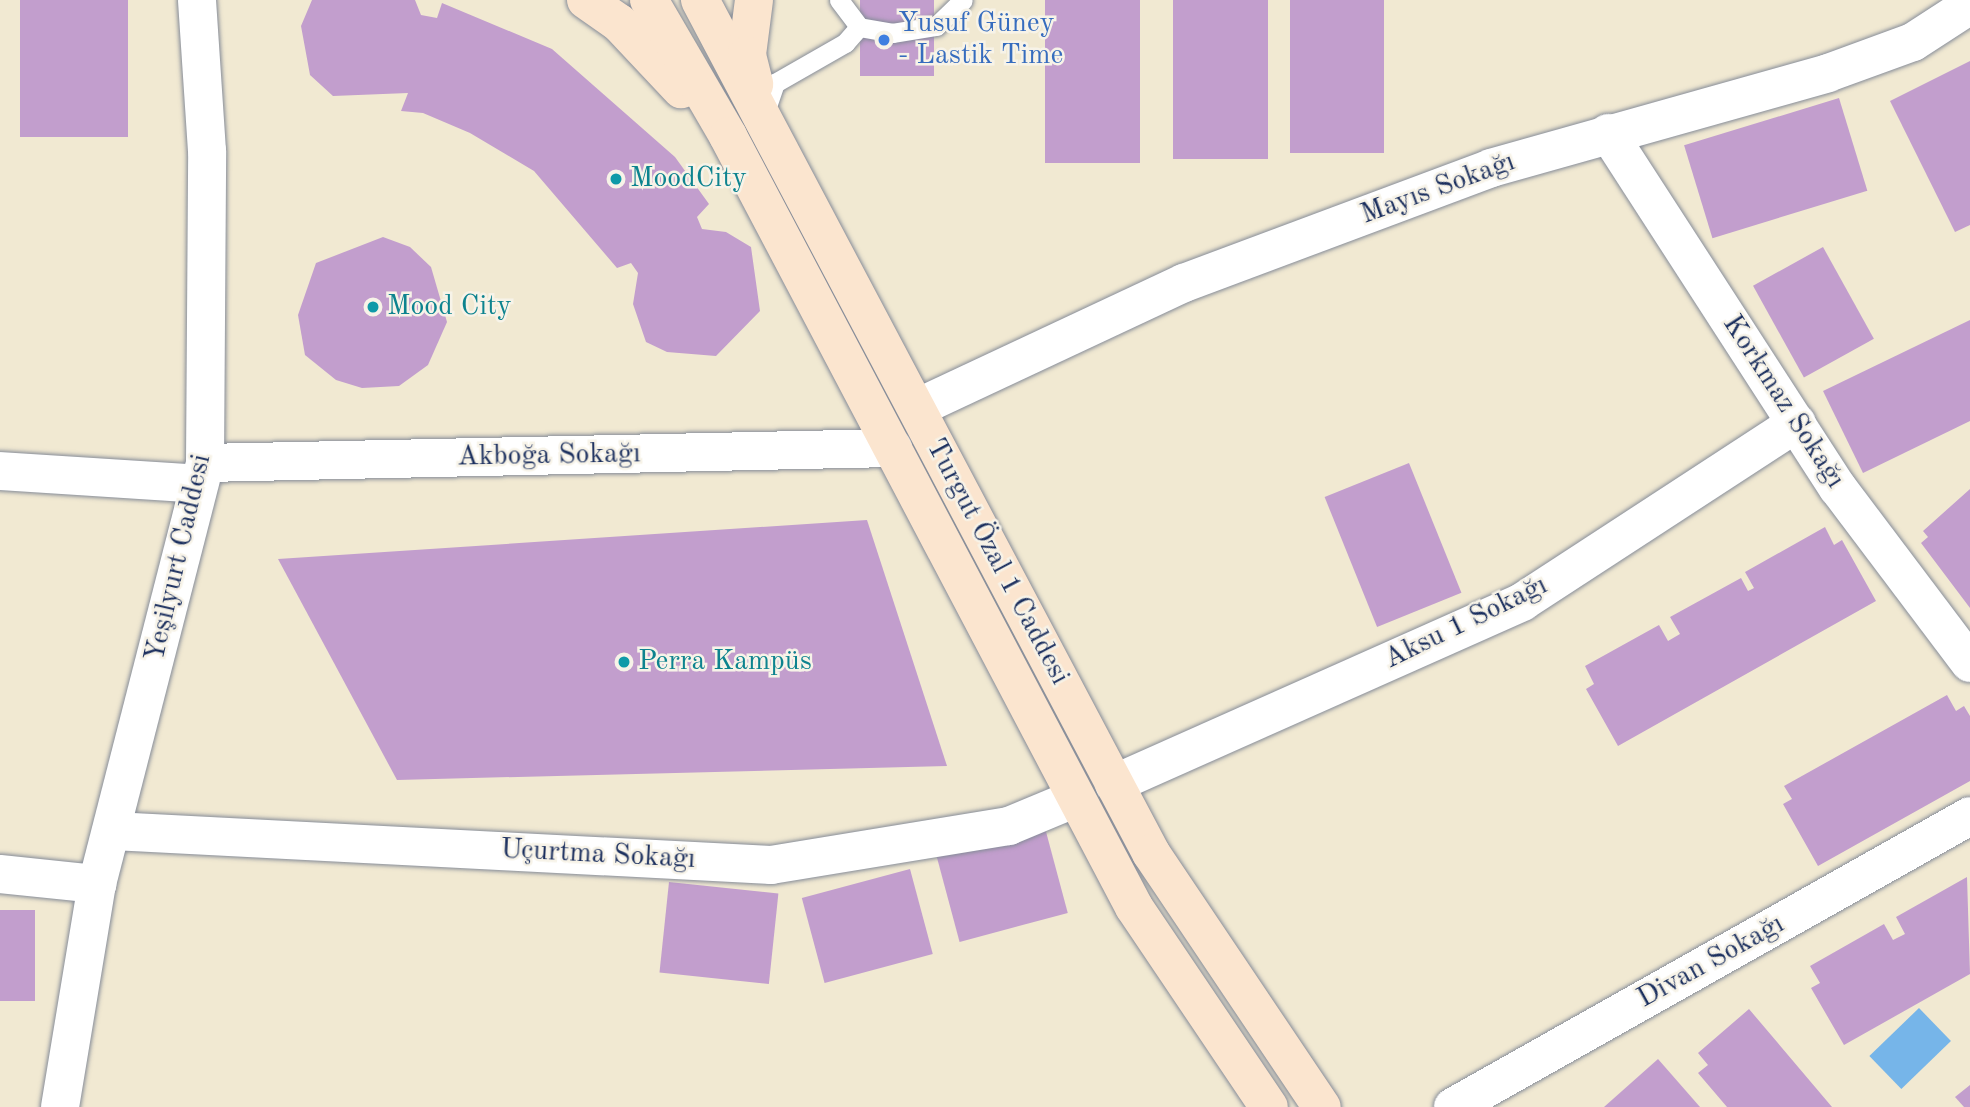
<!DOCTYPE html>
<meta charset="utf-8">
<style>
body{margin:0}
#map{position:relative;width:1970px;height:1107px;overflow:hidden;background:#f1e9d2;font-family:"Old Standard TT",serif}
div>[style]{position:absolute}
.water>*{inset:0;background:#76b5e9;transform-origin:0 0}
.building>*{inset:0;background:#c29ecd;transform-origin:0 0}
.roads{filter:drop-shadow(0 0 2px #868c98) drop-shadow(0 0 2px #868c98)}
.lane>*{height:19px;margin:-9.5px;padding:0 9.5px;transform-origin:9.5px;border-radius:9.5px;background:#fff}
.street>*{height:38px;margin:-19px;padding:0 19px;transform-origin:19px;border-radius:19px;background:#fff}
.secondary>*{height:38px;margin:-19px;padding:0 19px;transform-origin:19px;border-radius:19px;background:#fbe5cf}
.dots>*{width:19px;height:19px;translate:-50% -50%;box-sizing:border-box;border:4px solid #f7f3e8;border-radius:50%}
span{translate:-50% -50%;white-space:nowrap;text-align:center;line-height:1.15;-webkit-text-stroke:5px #f7f3e8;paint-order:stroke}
.shop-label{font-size:28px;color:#366cbe}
.left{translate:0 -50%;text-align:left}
.culture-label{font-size:28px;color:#0d838f}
.street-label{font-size:28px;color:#1b2f5e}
</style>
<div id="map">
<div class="water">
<div style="left:1919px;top:1008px;width:46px;height:69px;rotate:46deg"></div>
</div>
<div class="building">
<div style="left:20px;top:0;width:108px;height:137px"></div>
<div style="clip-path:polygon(312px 0,415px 0,421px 15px,437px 18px,442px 3px,552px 49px,675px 157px,709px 204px,697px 217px,702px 229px,726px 232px,751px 247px,760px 311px,716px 356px,667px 352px,646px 342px,633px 304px,638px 273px,631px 263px,617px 268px,534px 171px,470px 133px,423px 113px,401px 111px,408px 93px,333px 96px,310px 75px,301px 26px)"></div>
<div style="left:860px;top:0;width:74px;height:76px"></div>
<div style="left:1045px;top:0;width:95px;height:163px"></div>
<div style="left:1173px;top:0;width:95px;height:159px"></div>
<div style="left:1290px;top:0;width:94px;height:153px"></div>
<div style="clip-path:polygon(1970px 61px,1970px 225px,1955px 232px,1890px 101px)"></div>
<div style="left:1839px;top:98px;width:97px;height:162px;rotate:73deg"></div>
<div style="clip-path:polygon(383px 237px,410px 247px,431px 267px,447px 322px,428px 365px,399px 386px,362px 388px,336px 380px,305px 355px,298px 315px,316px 263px)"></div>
<div style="left:1823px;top:247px;width:105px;height:80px;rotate:61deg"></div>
<div style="clip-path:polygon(1970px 320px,1970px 421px,1863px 473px,1823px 391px)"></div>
<div style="left:1409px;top:463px;width:140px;height:91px;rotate:68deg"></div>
<div style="clip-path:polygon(1970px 489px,1970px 608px,1921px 543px,1928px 537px,1923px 531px)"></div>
<div style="clip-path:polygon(867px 520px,947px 766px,397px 780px,278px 559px)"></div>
<div style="clip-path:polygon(1825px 527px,1834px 545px,1842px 540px,1876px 601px,1618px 746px,1586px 689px,1594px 684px,1585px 666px,1659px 625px,1668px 641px,1680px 634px,1670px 617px,1741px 578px,1748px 591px,1754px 588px,1745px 572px)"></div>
<div style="clip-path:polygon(1947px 695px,1956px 711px,1964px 706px,1970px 716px,1970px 781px,1818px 866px,1783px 804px,1792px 799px,1784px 786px)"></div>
<div style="left:1045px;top:828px;width:88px;height:112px;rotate:75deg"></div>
<div style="left:910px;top:869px;width:88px;height:112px;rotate:75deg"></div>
<div style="clip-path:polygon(1967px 877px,1970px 974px,1844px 1045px,1811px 988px,1820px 983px,1810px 966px,1884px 924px,1893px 940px,1905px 934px,1896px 917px)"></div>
<div style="left:669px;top:882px;width:110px;height:91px;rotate:6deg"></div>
<div style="left:0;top:910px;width:35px;height:91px"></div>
<div style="clip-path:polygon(1749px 1009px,1832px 1107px,1727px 1107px,1698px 1073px,1708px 1065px,1698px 1053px)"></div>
<div style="clip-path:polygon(1658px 1059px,1700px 1107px,1604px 1107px)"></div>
<div style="clip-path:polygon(1970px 1085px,1970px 1107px,1964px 1107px,1955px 1097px)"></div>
</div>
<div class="roads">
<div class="lane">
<div style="left:839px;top:0;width:34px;rotate:53deg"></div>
<div style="left:859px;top:27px;width:34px;rotate:10deg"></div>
<div style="left:892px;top:33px;width:45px;rotate:-9deg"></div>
<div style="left:936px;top:26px;width:37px;rotate:-44deg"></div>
<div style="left:765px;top:112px;width:31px;rotate:-71deg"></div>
<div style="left:775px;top:83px;width:81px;rotate:-29.7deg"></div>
<div style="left:845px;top:43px;width:21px;rotate:-49deg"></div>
</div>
<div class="street">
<div style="left:1608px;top:133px;width:423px;rotate:57.1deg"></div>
<div style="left:1838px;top:488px;width:219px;rotate:53deg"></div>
<div style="left:917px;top:408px;width:295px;rotate:-25.1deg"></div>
<div style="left:1184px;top:283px;width:328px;rotate:-20.5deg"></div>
<div style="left:1491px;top:168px;width:350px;rotate:-15.7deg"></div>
<div style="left:1828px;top:73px;width:90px;rotate:-20deg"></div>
<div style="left:1913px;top:42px;width:68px;rotate:-33deg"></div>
<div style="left:205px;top:463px;width:688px;rotate:-1.25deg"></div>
<div style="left:0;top:471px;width:199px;rotate:3.7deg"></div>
<div style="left:1114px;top:784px;width:447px;rotate:-24deg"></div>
<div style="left:1522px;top:602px;width:328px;rotate:-33.1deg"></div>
<div style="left:113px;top:831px;width:659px;rotate:2.96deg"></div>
<div style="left:771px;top:865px;width:241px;rotate:-9.3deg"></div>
<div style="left:1009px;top:826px;width:70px;rotate:-22.6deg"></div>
<div style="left:0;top:874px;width:98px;rotate:5.9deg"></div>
<div style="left:60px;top:1107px;width:226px;rotate:-80.6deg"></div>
<div style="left:97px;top:884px;width:435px;rotate:-75.6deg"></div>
<div style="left:205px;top:463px;width:312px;rotate:-89.6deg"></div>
<div style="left:207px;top:151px;width:151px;rotate:-93.8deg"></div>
<div style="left:1453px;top:1107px;width:593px;rotate:-29.37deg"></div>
</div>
<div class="secondary">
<div style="left:586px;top:0;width:40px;rotate:34.9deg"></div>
<div style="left:619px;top:23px;width:91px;rotate:46.8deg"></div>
<div style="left:649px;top:0;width:157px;rotate:59.8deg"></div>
<div style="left:728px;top:136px;width:871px;rotate:62.23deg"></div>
<div style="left:1134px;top:907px;width:241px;rotate:56deg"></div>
<div style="left:700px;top:0;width:965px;rotate:62.13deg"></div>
<div style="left:1151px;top:853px;width:306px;rotate:56.1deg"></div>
<div style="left:754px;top:0;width:55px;rotate:97.3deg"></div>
<div style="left:747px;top:55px;width:30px;rotate:76deg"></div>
</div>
</div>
<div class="dots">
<div style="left:884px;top:40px;background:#3f7fe0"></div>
<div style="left:616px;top:179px;background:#0f9aa8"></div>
<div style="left:373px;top:307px;background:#0f9aa8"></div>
<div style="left:624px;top:662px;background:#0f9aa8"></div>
</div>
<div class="shop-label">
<span class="left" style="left:898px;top:40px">Yusuf Güney<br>- Lastik Time</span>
</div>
<div class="culture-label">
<span class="left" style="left:630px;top:179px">MoodCity</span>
<span class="left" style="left:387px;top:307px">Mood City</span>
<span class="left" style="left:638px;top:662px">Perra Kampüs</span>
</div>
<div class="street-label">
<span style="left:1438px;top:189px;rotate:-20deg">Mayıs Sokağı</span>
<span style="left:1783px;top:402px;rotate:57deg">Korkmaz Sokağı</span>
<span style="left:549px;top:456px;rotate:-1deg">Akboğa Sokağı</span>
<span style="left:179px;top:558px;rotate:-77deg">Yeşilyurt Caddesi</span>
<span style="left:997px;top:562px;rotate:62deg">Turgut Özal 1 Caddesi</span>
<span style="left:1466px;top:623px;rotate:-26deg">Aksu 1 Sokağı</span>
<span style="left:598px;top:855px;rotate:3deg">Uçurtma Sokağı</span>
<span style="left:1711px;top:962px;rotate:-29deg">Divan Sokağı</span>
</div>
</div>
